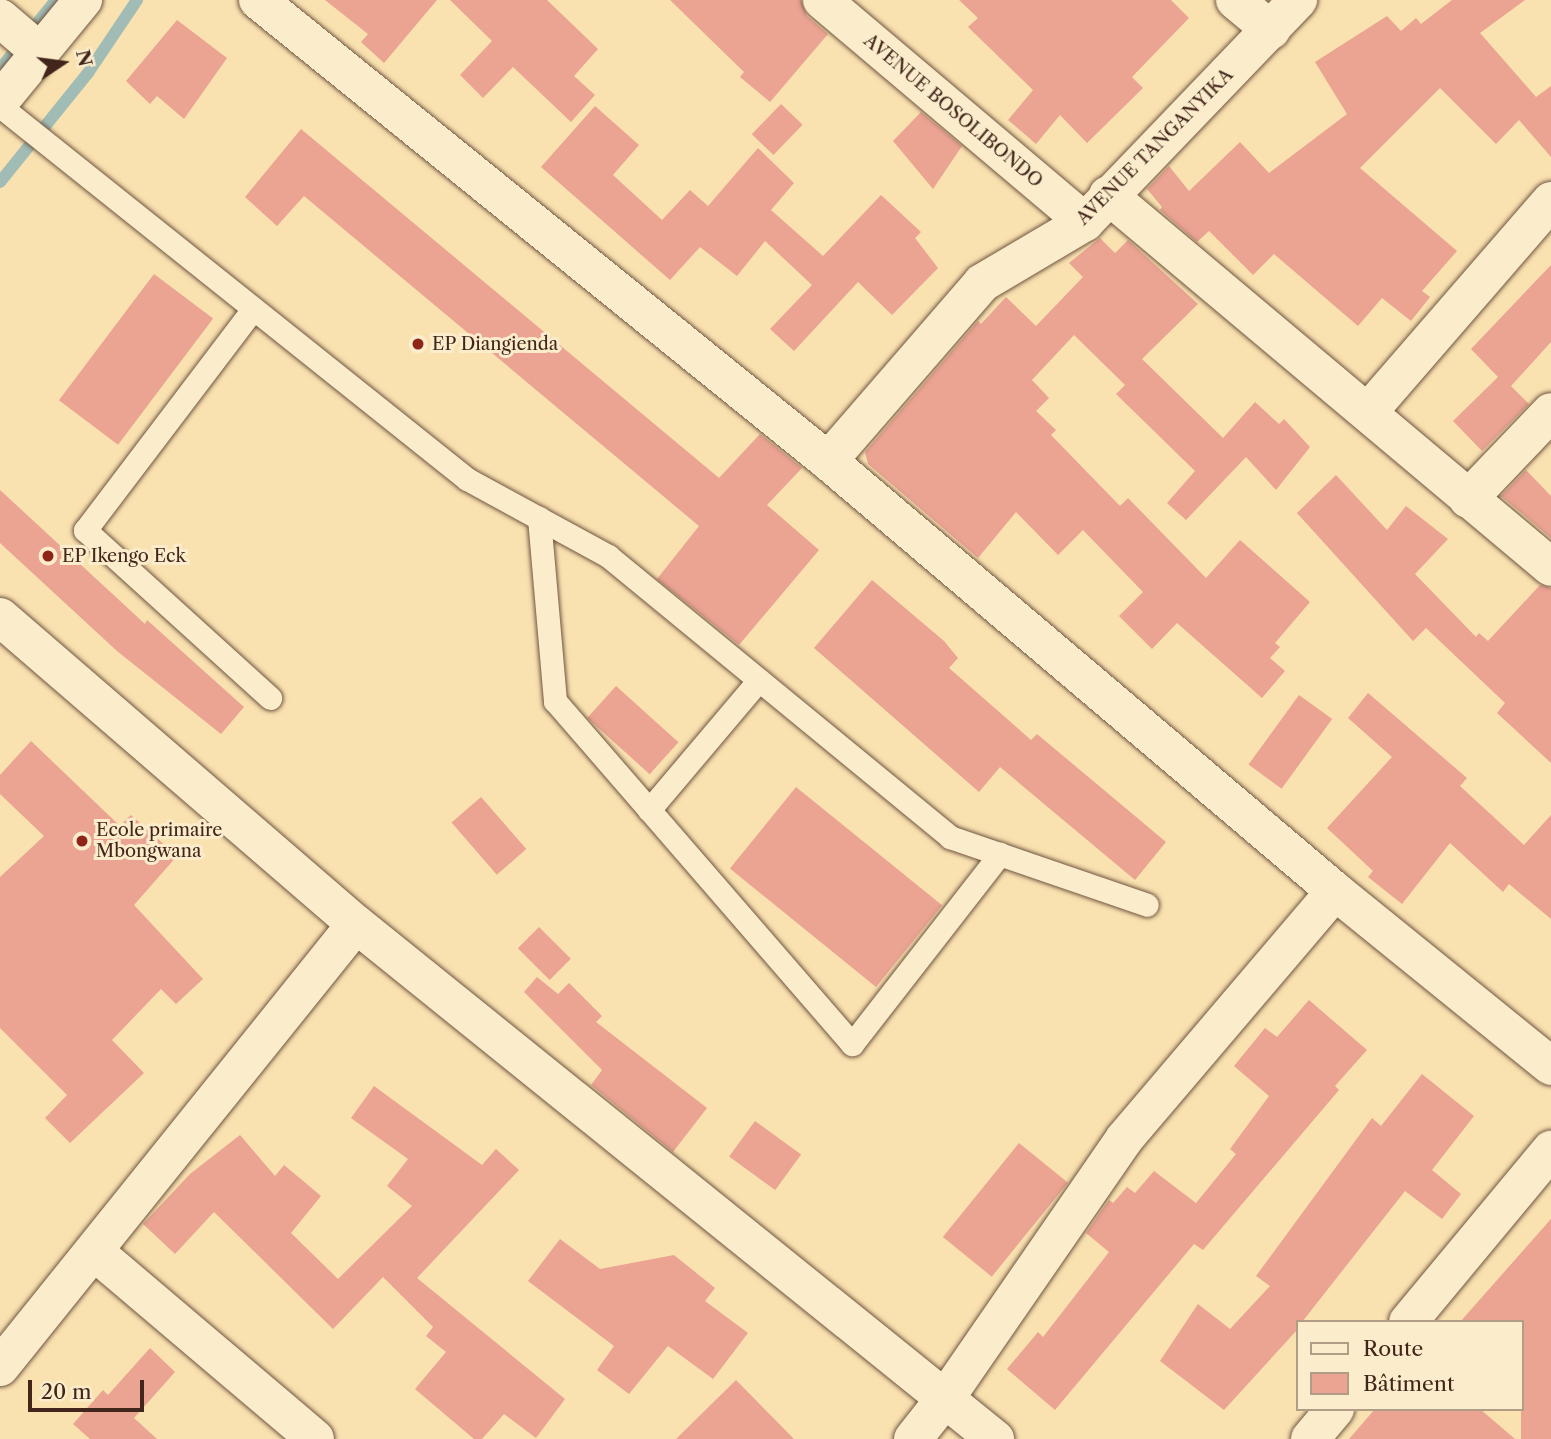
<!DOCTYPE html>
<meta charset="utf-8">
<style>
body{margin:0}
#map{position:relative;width:1551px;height:1439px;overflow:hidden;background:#f9e1b0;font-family:"Libre Caslon Text",serif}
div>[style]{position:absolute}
.stream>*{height:12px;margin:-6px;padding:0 6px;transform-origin:6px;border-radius:6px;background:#a0bcb4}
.building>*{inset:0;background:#eba392;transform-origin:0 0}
.roads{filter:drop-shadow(0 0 2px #705540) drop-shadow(0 0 2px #705540)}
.lane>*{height:23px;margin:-11.5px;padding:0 11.5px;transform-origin:11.5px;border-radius:11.5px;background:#fbeccc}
.street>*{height:38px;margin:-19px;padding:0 19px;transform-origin:19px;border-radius:19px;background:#fbeccc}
.secondary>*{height:38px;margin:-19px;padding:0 19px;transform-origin:19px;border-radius:19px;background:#fbeccc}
.dots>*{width:19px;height:19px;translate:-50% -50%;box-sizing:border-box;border:4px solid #fbeccc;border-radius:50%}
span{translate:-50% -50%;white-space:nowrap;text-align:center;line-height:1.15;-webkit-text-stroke:6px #fbeccc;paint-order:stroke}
.street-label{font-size:18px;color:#43261b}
.poi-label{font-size:18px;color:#43261b}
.left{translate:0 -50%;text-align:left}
.legend{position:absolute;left:1296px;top:1320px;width:228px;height:91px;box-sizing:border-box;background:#fbeccc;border:2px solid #b19d85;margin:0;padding:9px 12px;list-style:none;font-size:21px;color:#43261b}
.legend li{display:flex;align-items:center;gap:14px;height:35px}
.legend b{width:35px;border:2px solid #b19d85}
.north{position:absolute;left:28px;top:28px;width:70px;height:70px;-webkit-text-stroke:5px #fbeccc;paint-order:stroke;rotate:77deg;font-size:19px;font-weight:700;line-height:28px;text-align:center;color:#43261b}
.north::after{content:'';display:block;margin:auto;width:24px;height:32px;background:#43261b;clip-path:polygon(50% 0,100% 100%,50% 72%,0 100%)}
.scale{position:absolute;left:28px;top:1380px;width:116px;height:32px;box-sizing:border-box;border:4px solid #43261b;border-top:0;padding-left:9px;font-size:21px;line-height:24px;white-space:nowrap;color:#43261b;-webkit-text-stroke:5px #fbeccc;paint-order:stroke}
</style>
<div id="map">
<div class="stream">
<div style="left:0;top:69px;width:89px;rotate:-50.9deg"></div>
<div style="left:0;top:182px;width:140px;rotate:-51.1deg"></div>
<div style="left:88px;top:73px;width:88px;rotate:-56.1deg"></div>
</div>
<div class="building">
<div style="clip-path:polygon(325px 0,437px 0,384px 63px,361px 42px,368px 34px)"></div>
<div style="clip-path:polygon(450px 0,547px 0,598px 49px,574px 76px,595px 95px,571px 122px,513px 67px,483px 98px,460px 75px,492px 41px)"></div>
<div style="clip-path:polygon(670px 0,801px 0,807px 16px,828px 34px,770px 102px,740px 77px,744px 72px)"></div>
<div style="clip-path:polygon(959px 0,1171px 0,1189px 18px,1132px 77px,1143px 88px,1087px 143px,1060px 115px,1036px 144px,1008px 120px,1033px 90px,968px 27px,978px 18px)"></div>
<div style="clip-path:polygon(1452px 0,1525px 0,1480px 33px,1536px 97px,1551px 86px,1551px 157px,1519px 120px,1496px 144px,1440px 88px,1360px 168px,1457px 251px,1422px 291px,1430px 297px,1411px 321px,1382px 298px,1358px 326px,1274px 254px,1253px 275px,1209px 231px,1197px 242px,1160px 210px,1162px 207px,1147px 189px,1169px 166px,1189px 191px,1240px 142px,1269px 173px,1347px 114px,1315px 62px,1387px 16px,1401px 31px,1416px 18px,1421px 24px)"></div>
<div style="clip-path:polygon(177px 20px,227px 58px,184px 119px,157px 96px,150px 104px,126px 81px)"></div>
<div style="left:781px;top:104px;width:30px;height:42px;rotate:44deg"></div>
<div style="clip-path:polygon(595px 106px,639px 145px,613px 175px,662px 220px,690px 190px,708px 206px,758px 148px,794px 183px,771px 210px,823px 256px,881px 195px,921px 232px,915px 238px,938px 268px,892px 315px,858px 282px,794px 351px,770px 329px,812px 285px,765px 241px,737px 276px,700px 247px,670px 280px,541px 167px)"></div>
<div style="clip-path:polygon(921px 112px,962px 146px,933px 189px,893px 141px)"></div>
<div style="clip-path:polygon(301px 129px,719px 478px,760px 434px,802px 468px,767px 505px,819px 550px,739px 645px,657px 579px,699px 526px,304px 196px,277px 226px,245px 197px)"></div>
<div style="clip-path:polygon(1100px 238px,1115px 253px,1128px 240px,1198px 304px,1142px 359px,1223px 438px,1255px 402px,1279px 424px,1284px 419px,1310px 447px,1276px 490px,1246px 457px,1186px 520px,1167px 503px,1195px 471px,1116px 394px,1125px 385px,1074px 335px,1032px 380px,1049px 398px,1036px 411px,1056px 430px,1051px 435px,1120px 506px,1128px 498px,1206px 578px,1240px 540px,1310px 602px,1275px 643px,1280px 647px,1270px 658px,1285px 671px,1262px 698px,1177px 623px,1152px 649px,1119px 616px,1143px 592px,1083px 530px,1058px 555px,1016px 512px,978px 558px,868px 464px,865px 452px,978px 321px,981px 324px,1006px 297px,1036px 326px,1083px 277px,1069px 263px)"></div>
<div style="clip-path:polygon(1551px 265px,1551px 342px,1511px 386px,1529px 404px,1482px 451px,1453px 421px,1498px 377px,1471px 349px)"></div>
<div style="left:154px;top:274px;width:74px;height:158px;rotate:37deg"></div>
<div style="clip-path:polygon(1526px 470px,1551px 496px,1551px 538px,1501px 496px)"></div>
<div style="clip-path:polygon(1336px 475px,1387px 530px,1406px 506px,1448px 539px,1415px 574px,1476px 637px,1479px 633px,1488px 641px,1540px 585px,1551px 588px,1551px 763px,1497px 713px,1505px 703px,1426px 628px,1413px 641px,1297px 513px)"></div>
<div style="clip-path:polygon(0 490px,145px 624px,147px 620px,244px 707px,221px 734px,117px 651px,0 543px)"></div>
<div style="clip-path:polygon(872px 580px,944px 641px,958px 658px,949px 668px,1031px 740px,1037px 734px,1166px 842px,1135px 880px,1000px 767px,979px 792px,814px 648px)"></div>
<div style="left:616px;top:686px;width:84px;height:43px;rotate:42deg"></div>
<div style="clip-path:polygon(1368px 693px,1467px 778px,1460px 786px,1524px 845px,1551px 815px,1551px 919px,1509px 884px,1503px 892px,1450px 843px,1402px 904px,1368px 877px,1373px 871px,1327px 828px,1392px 757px,1348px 718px)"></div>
<div style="left:1299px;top:695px;width:41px;height:86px;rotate:36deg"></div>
<div style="clip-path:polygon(31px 741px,120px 826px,131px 815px,177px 856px,134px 905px,203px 979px,176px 1004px,161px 989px,112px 1040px,144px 1073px,70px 1143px,45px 1118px,67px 1095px,0 1028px,0 877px,44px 836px,0 794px,0 775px)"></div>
<div style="left:796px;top:787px;width:188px;height:105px;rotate:39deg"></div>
<div style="left:481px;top:797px;width:69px;height:39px;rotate:49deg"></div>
<div style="left:539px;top:927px;width:45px;height:30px;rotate:45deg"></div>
<div style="clip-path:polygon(537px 977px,558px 994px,569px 983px,602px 1016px,596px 1022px,707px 1108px,673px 1152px,591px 1085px,602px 1070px,524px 992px)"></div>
<div style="clip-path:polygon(1309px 1000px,1367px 1050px,1335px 1086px,1339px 1090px,1203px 1250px,1194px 1244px,1055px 1410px,1007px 1369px,1038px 1332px,1043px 1337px,1109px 1252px,1086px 1233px,1109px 1200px,1113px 1203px,1127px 1187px,1135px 1193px,1154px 1171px,1196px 1203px,1236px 1154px,1230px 1149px,1269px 1096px,1234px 1066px,1265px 1028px,1277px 1037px)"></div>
<div style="clip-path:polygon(1422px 1074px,1474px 1116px,1432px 1170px,1461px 1194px,1442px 1219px,1405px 1191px,1302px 1322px,1297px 1322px,1297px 1330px,1224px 1410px,1160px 1361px,1198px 1304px,1230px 1329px,1270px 1286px,1256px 1276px,1372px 1118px,1381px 1126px)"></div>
<div style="clip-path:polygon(374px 1086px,482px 1165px,496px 1149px,519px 1170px,417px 1278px,565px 1399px,536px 1438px,504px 1414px,482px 1439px,474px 1439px,415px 1389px,446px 1352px,426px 1336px,433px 1327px,383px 1277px,333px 1329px,214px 1212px,175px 1254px,143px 1224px,190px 1174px,240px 1135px,275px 1176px,284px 1165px,321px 1196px,291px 1233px,338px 1279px,412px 1206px,387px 1186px,408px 1159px,351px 1118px)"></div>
<div style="left:755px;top:1121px;width:57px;height:44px;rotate:36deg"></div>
<div style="left:1019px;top:1143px;width:63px;height:121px;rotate:39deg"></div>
<div style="clip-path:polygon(1551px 1219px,1551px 1439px,1521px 1439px,1521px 1322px,1460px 1322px)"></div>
<div style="clip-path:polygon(560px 1239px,600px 1269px,674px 1255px,715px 1288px,705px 1301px,748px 1333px,713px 1379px,668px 1346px,629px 1394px,597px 1370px,614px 1346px,528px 1281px)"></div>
<div style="clip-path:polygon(150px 1348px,175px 1372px,134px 1418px,157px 1439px,90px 1439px,73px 1424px,103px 1390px,108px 1395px)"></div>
<div style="clip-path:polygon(736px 1380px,794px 1439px,676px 1439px)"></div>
<div style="clip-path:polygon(1375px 1409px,1480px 1409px,1515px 1439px,1349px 1439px)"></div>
</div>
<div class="roads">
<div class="lane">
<div style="left:0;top:106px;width:598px;rotate:38.61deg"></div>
<div style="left:467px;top:479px;width:161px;rotate:28.6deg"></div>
<div style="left:608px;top:556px;width:443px;rotate:39.4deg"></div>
<div style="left:950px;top:837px;width:208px;rotate:19deg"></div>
<div style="left:253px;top:309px;width:278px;rotate:127.2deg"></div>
<div style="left:85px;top:530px;width:250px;rotate:42.2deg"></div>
<div style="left:539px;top:518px;width:184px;rotate:85deg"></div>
<div style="left:555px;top:701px;width:454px;rotate:49.1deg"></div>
<div style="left:852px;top:1044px;width:241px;rotate:-52.1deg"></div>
<div style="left:649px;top:810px;width:170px;rotate:-49.8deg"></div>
</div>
<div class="street">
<div style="left:258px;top:0;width:733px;rotate:38.96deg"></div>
<div style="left:828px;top:461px;width:665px;rotate:40.3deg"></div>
<div style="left:1335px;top:891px;width:278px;rotate:39deg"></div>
<div style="left:822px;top:0;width:344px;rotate:40.2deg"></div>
<div style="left:1235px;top:0;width:47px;rotate:39.8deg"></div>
<div style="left:0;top:18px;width:52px;rotate:40.4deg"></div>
<div style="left:1108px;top:195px;width:578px;rotate:40.02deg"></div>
<div style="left:1369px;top:411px;width:278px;rotate:-49.1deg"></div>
<div style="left:828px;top:461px;width:235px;rotate:-49.1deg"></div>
<div style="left:982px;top:283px;width:120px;rotate:-30.6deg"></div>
<div style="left:1085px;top:222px;width:308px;rotate:-46.2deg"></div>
<div style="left:1468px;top:499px;width:120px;rotate:-46.3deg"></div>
<div style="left:0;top:617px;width:470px;rotate:40.8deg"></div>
<div style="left:356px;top:924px;width:821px;rotate:38.87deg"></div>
<div style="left:96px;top:1253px;width:287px;rotate:40.3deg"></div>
<div style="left:1408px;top:1322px;width:224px;rotate:-50.3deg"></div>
<div style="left:0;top:1367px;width:568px;rotate:-51.21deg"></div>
<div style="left:913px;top:1439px;width:55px;rotate:-51.7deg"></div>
<div style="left:947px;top:1396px;width:313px;rotate:-55.4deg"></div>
<div style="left:1125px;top:1138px;width:324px;rotate:-49.6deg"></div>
<div style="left:1310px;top:1439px;width:39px;rotate:-50deg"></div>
</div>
<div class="secondary">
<div style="left:0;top:101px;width:131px;rotate:-50.6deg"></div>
</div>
</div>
<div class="dots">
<div style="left:418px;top:344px;background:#8f2418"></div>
<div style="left:48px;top:556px;background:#8f2418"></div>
<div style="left:82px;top:841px;background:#8f2418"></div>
</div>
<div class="street-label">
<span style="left:953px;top:111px;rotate:40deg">AVENUE BOSOLIBONDO</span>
<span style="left:1155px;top:147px;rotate:-45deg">AVENUE TANGANYIKA</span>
</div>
<div class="poi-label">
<span class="left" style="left:432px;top:344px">EP Diangienda</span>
<span class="left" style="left:62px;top:556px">EP Ikengo Eck</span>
<span class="left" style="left:96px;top:841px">Ecole primaire<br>Mbongwana</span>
</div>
<ul class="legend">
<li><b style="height:9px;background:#fbeccc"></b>Route</li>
<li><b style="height:19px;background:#eba392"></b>Bâtiment</li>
</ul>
<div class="north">N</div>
<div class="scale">20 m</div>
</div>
